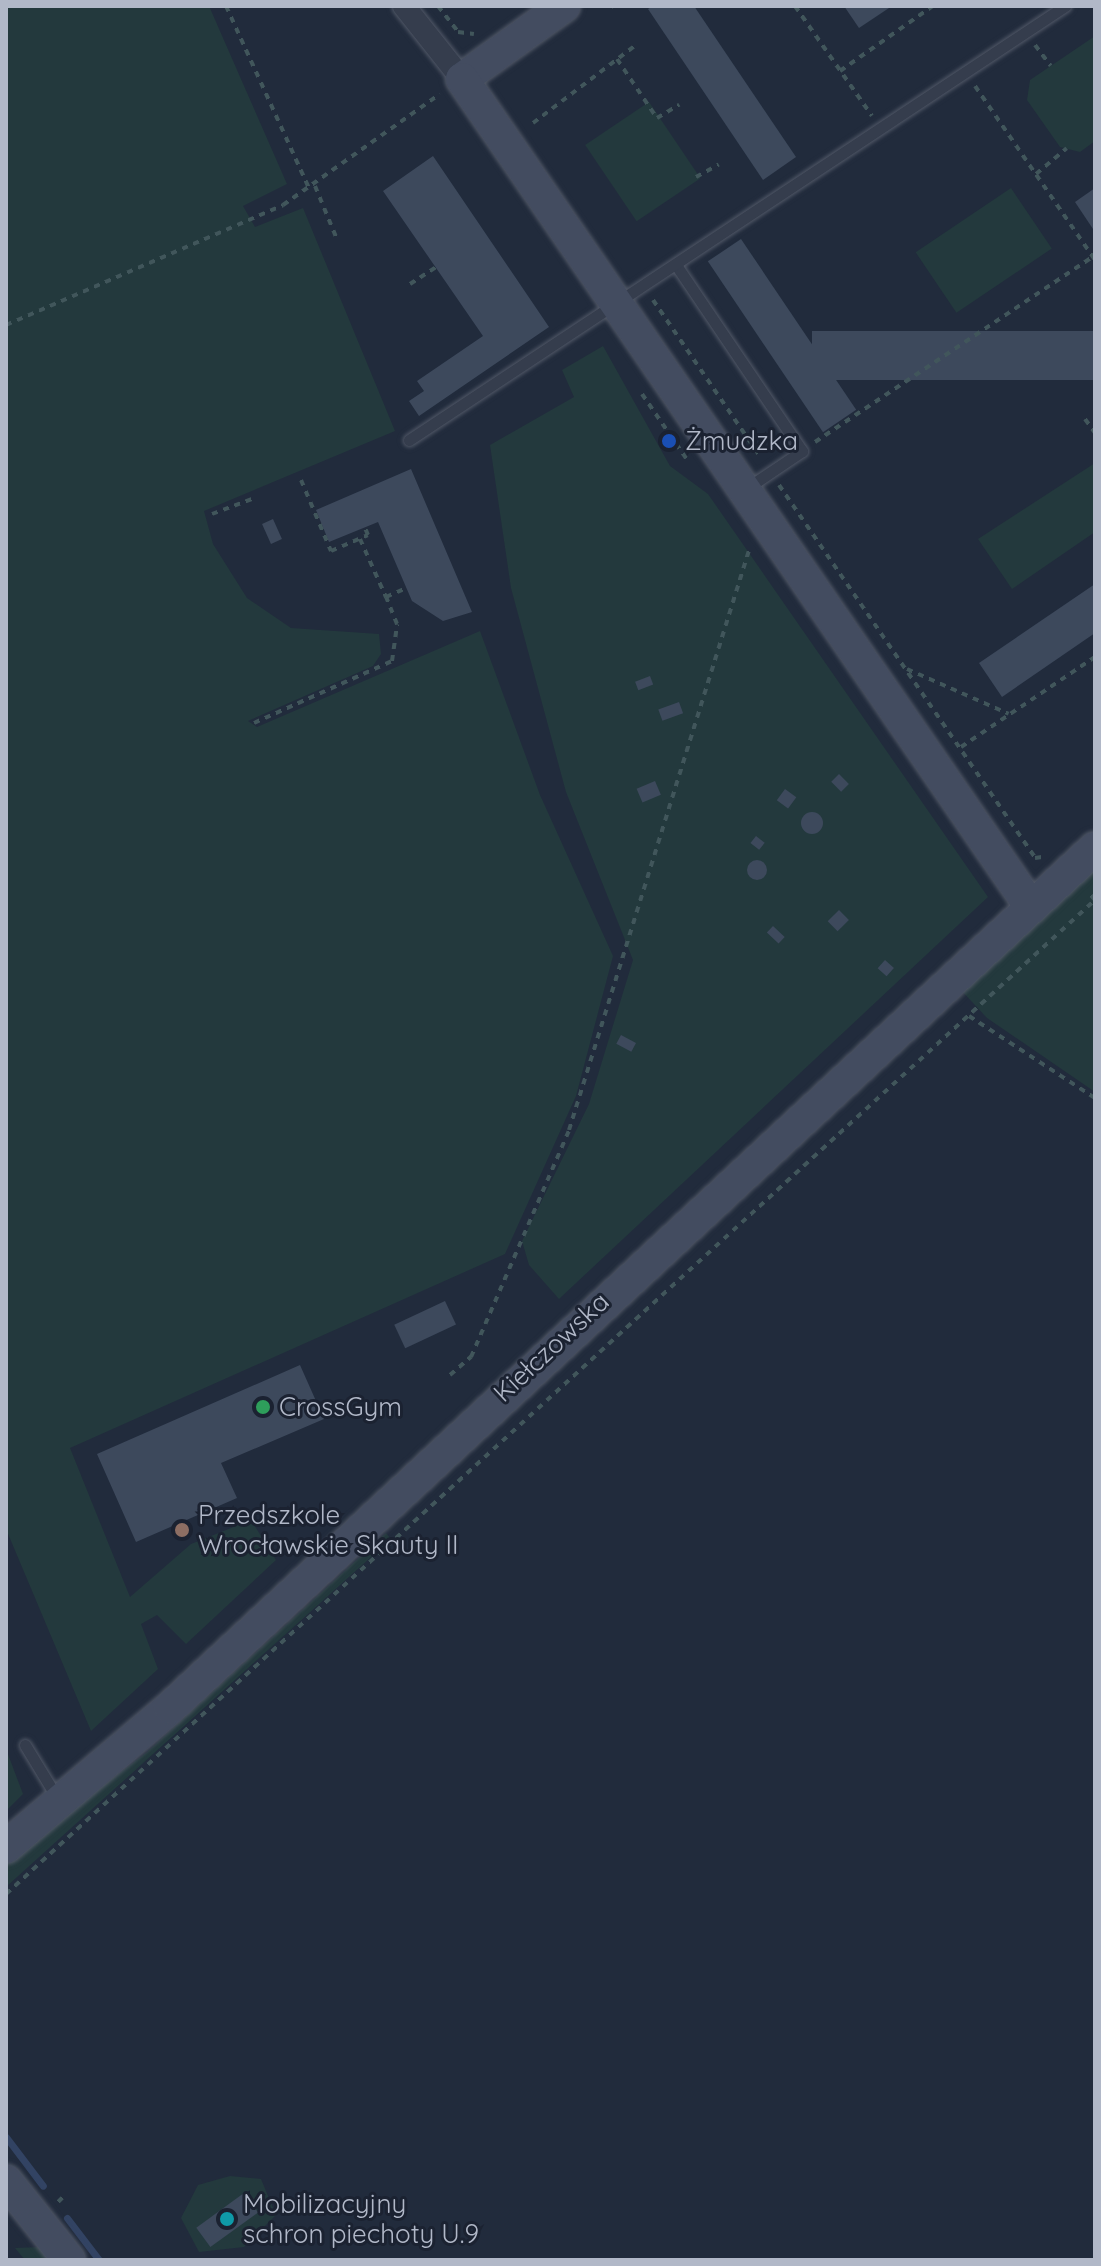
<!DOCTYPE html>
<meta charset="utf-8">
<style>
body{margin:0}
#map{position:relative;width:1101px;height:2266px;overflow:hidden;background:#212b3c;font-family:Quicksand,sans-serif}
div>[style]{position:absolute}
.green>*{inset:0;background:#23393d;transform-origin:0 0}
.stream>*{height:7px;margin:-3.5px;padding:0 3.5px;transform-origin:3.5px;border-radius:3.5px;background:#324363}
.building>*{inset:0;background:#3d495c;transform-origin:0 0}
.round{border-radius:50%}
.path>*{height:4px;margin-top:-2px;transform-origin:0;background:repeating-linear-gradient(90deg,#41565b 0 6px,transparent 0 12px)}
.roads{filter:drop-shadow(0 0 2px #515867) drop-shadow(0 0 2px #515867)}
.lane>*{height:11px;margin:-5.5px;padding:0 5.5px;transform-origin:5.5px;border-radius:5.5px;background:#353d4d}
.street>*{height:22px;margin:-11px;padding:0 11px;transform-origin:11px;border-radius:11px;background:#353d4d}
.secondary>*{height:32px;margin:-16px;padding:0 16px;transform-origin:16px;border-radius:16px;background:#434c60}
.dots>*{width:22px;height:22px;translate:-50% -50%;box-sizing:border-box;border:4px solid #1b2231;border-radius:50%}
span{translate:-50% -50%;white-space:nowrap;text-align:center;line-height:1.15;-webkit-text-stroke:6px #1b2231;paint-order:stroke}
.poi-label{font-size:26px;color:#b1b8c8}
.left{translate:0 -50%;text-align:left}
.street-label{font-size:26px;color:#b1b8c8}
.frame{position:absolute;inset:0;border:8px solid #b1b8c8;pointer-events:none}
</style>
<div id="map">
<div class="green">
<div style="clip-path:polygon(6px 6px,209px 6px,287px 184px,243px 206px,255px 227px,303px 208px,395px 431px,204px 511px,213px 544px,247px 598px,291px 628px,379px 634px,381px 654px,373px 666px,248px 721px,257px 727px,480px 631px,540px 795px,613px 956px,576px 1096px,505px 1254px,70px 1448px,130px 1597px,191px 1544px,251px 1520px,276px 1560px,186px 1644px,157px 1615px,141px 1624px,158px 1669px,91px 1731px,6px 1529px)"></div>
<div style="clip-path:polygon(1095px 36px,1095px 141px,1080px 152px,1060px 147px,1027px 100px,1030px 80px)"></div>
<div style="left:649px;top:102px;width:92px;height:77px;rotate:56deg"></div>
<div style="left:1011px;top:188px;width:73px;height:115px;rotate:56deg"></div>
<div style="clip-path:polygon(603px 346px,670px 466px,708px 494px,988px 897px,559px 1299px,529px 1265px,522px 1241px,589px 1104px,633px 960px,566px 792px,511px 588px,490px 445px,574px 397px,562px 370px)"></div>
<div style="clip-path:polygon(1095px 463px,1095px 532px,1012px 589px,978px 539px)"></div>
<div style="clip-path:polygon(1095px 866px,1095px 1092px,987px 1018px,960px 989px)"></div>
<div style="clip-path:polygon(386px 1533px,391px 1539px,6px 1887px,6px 1860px,147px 1752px)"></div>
<div style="clip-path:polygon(6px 1749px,23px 1794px,6px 1811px)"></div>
<div style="clip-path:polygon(230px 2176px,261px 2179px,276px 2215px,244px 2247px,199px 2252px,181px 2218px,198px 2185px)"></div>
<div style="clip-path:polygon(41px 2247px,54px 2260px,25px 2260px,15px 2248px)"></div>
</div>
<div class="stream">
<div style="left:6px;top:2137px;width:61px;rotate:52.9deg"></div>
<div style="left:67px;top:2218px;width:53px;rotate:52.7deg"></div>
</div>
<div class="building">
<div style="clip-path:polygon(653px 6px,694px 6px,796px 157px,763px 180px,648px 9px)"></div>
<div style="clip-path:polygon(844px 6px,892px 6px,859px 28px)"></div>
<div style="clip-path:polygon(433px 156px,549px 327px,419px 416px,409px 401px,424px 391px,417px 381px,483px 336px,383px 191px)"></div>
<div style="clip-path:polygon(1095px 188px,1095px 232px,1075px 202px)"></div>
<div style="left:741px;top:239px;width:206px;height:40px;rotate:56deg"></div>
<div style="left:1095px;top:331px;width:49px;height:283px;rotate:90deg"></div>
<div style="clip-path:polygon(411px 469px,472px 612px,443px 621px,412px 601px,378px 522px,329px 542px,316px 510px)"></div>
<div style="left:273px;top:519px;width:22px;height:12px;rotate:66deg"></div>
<div style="clip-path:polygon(1095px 584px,1095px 633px,1002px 697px,979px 663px)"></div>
<div style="left:650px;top:676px;width:9px;height:16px;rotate:69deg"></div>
<div style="left:679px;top:702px;width:12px;height:22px;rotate:70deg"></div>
<div style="left:839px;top:774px;width:14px;height:11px;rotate:45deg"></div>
<div style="left:655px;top:781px;width:15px;height:20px;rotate:67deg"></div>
<div style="left:785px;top:789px;width:14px;height:14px;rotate:36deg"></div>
<div class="round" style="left:801px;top:812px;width:22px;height:22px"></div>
<div style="left:756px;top:836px;width:11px;height:9px;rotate:38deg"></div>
<div class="round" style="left:747px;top:860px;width:20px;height:20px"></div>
<div style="left:839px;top:910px;width:14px;height:16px;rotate:45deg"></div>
<div style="left:773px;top:926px;width:16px;height:9px;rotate:43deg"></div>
<div style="left:885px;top:960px;width:12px;height:11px;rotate:42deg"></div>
<div style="left:621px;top:1035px;width:17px;height:10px;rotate:28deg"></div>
<div style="left:445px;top:1301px;width:26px;height:56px;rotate:65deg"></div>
<div style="clip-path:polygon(300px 1365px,324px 1419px,221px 1463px,237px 1498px,136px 1542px,97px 1454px)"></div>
<div style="left:244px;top:2193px;width:24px;height:59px;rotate:54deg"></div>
</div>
<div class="path">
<div style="left:226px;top:6px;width:202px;rotate:65.5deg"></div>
<div style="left:438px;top:6px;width:33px;rotate:52deg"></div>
<div style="left:458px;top:32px;width:16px;rotate:7deg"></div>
<div style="left:795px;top:6px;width:134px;rotate:55deg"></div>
<div style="left:611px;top:7px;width:2px;rotate:-27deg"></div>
<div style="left:1035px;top:45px;width:26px;rotate:53deg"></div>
<div style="left:617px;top:59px;width:71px;rotate:55.9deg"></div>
<div style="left:657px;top:118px;width:26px;rotate:-31deg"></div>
<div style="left:840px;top:71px;width:113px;rotate:-35deg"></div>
<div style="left:975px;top:86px;width:211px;rotate:55.4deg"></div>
<div style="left:533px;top:123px;width:131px;rotate:-37.2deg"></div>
<div style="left:1036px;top:174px;width:40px;rotate:-40deg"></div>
<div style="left:696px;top:177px;width:26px;rotate:-29deg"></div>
<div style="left:315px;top:186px;width:55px;rotate:67.6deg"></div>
<div style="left:410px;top:284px;width:31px;rotate:-33deg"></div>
<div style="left:653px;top:300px;width:191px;rotate:55.6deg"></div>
<div style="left:6px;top:325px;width:302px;rotate:-23.4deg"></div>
<div style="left:283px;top:205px;width:192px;rotate:-35.3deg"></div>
<div style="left:642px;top:394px;width:78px;rotate:55.5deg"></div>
<div style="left:1085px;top:419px;width:17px;rotate:54deg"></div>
<div style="left:815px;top:442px;width:333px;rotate:-33.7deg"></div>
<div style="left:301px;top:480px;width:77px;rotate:67.1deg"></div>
<div style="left:331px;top:551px;width:40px;rotate:-23.4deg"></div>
<div style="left:368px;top:535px;width:8px;rotate:-113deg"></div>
<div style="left:779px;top:485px;width:452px;rotate:55.5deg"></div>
<div style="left:1035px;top:858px;width:7px;rotate:-8deg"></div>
<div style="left:212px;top:514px;width:43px;rotate:-20.6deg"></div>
<div style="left:360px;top:539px;width:64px;rotate:65.9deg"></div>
<div style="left:386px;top:597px;width:22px;rotate:-24deg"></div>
<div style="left:907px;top:669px;width:111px;rotate:23.8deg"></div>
<div style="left:254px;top:723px;width:151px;rotate:-24.2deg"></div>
<div style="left:392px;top:661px;width:37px;rotate:-82deg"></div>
<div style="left:397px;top:624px;width:29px;rotate:-112deg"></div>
<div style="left:961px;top:747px;width:161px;rotate:-33.9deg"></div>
<div style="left:969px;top:1016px;width:150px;rotate:33.1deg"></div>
<div style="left:450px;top:1375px;width:28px;rotate:-41deg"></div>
<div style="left:471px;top:1357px;width:247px;rotate:-66.6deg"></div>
<div style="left:569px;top:1130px;width:610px;rotate:-72.75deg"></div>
<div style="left:6px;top:1894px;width:1474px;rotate:-42.39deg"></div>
<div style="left:1095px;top:900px;width:11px;rotate:-131deg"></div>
<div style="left:58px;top:2202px;width:11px;rotate:-45deg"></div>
</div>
<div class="roads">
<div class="lane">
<div style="left:676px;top:265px;width:225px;rotate:55.9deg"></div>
<div style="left:802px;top:451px;width:66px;rotate:146.1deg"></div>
<div style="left:409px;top:440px;width:787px;rotate:-33.49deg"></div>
<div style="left:25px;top:1745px;width:66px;rotate:58.7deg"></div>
</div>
<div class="street">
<div style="left:404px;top:6px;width:93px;rotate:51.5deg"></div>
</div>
<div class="secondary">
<div style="left:564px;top:6px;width:125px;rotate:144.4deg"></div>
<div style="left:462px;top:79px;width:1005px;rotate:55.5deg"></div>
<div style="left:6px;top:1847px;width:215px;rotate:-40.3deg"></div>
<div style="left:170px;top:1708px;width:1263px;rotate:-42.91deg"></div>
<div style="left:6px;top:2181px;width:101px;rotate:51.4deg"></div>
</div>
</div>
<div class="dots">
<div style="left:669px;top:441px;background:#1a4fb4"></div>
<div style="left:263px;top:1407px;background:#2e9e5b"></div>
<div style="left:182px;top:1530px;background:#8d6e63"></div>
<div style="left:227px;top:2219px;background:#0f9aa8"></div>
</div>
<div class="poi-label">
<span class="left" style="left:685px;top:441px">Żmudzka</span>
<span class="left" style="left:279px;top:1407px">CrossGym</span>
<span class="left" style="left:198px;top:1530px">Przedszkole<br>Wrocławskie Skauty II</span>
<span class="left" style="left:243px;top:2219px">Mobilizacyjny<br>schron piechoty U.9</span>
</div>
<div class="street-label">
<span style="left:551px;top:1347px;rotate:-43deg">Kiełczowska</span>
</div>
<div class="frame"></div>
</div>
